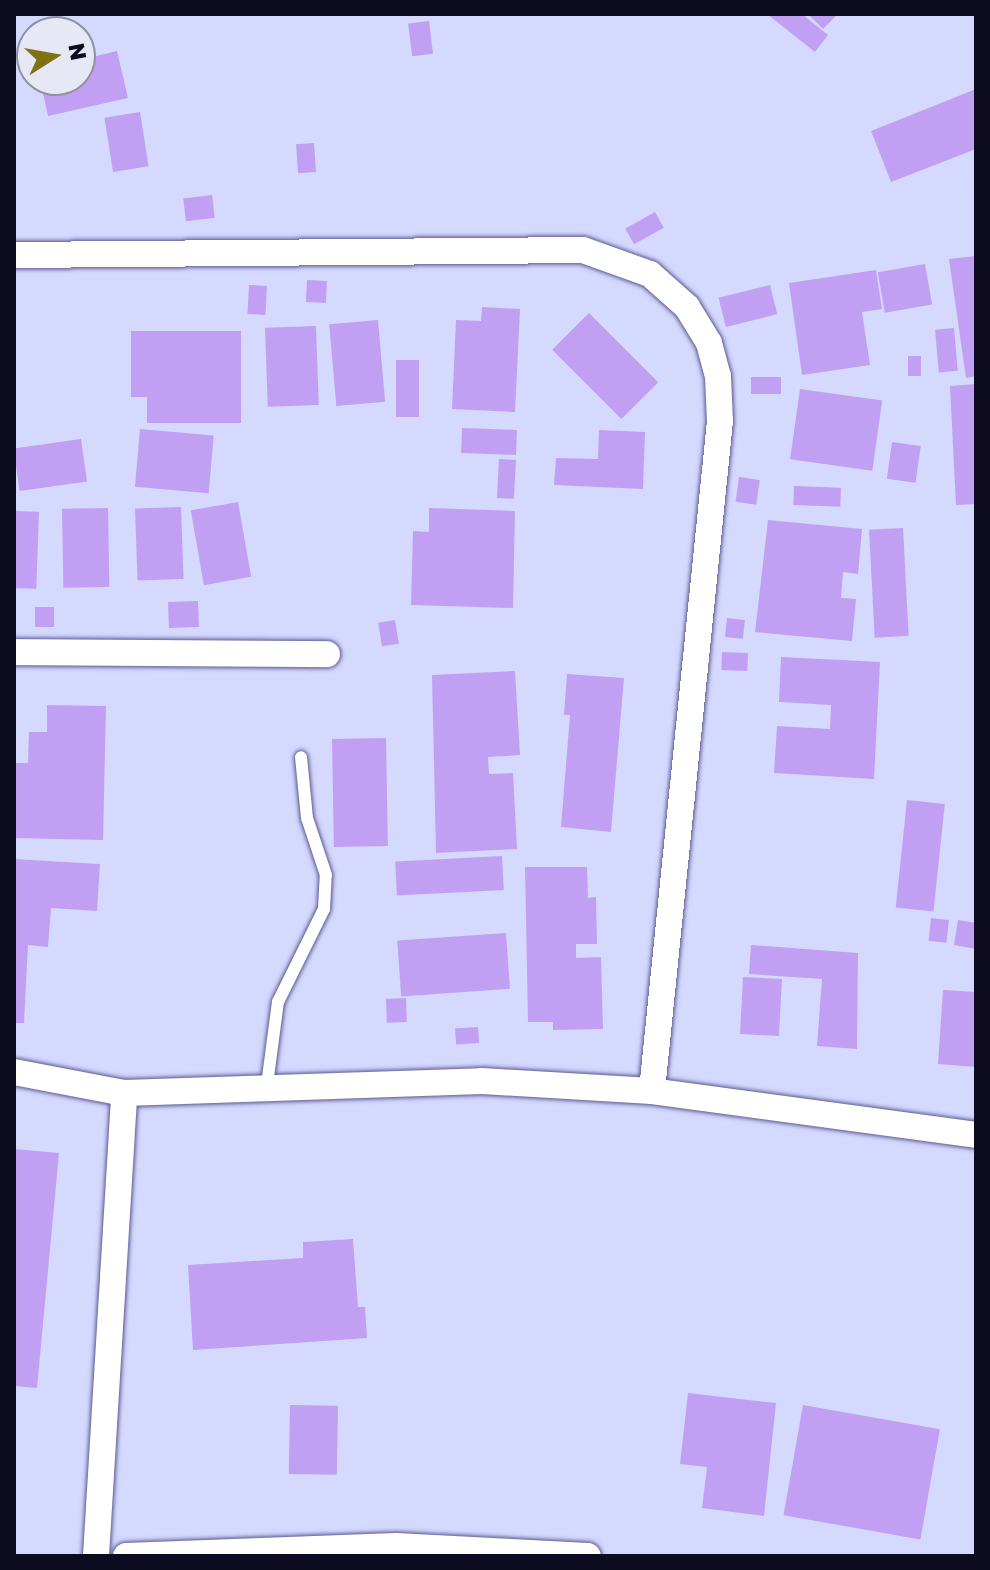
<!DOCTYPE html>
<style>
body{margin:0}
#map{position:relative;width:990px;height:1570px;overflow:hidden;background:#d5d9fe;font-family:"Golos Text",sans-serif}
div>[style]{position:absolute}
.building>*{inset:0;background:#c1a0f4;transform-origin:0 0}
.roads{filter:drop-shadow(0 0 2px #5a5b91) drop-shadow(0 0 2px #5a5b91)}
.service>*{height:12px;margin:-6px;padding:0 6px;transform-origin:6px;border-radius:6px;background:#fff}
.minor>*{height:26px;margin:-13px;padding:0 13px;transform-origin:13px;border-radius:13px;background:#fff}
span{translate:-50% -50%;white-space:nowrap;text-align:center;line-height:1.15;-webkit-text-stroke:7px #e7e8f5;paint-order:stroke}
.frame{position:absolute;inset:0;border:16px solid #0c0b20;pointer-events:none}
.north{position:absolute;left:16px;top:16px;width:80px;height:80px;box-sizing:border-box;background:#e7e8f5;border:2px solid #8f90a0;border-radius:50%;rotate:79deg;font-size:22px;font-weight:700;line-height:32px;text-align:center;color:#0c0b20}
.north::after{content:'';display:block;margin:auto;width:28px;height:36px;background:#7e7213;clip-path:polygon(50% 0,100% 100%,50% 72%,0 100%)}
</style>
<div id="map">
<div class="building">
<div style="clip-path:polygon(767px 14px,802px 14px,828px 35px,815px 52px)"></div>
<div style="clip-path:polygon(808px 14px,838px 14px,823px 29px)"></div>
<div style="left:429px;top:21px;width:33px;height:21px;rotate:83deg"></div>
<div style="clip-path:polygon(117px 51px,128px 98px,48px 116px,40px 80px,80px 80px,80px 60px)"></div>
<div style="clip-path:polygon(976px 89px,976px 149px,891px 182px,871px 131px)"></div>
<div style="left:140px;top:112px;width:55px;height:36px;rotate:81deg"></div>
<div style="left:314px;top:143px;width:29px;height:18px;rotate:86deg"></div>
<div style="left:212px;top:195px;width:23px;height:29px;rotate:83deg"></div>
<div style="left:655px;top:212px;width:18px;height:34px;rotate:61deg"></div>
<div style="clip-path:polygon(976px 256px,976px 376px,966px 378px,949px 259px)"></div>
<div style="left:925px;top:264px;width:41px;height:48px;rotate:80deg"></div>
<div style="clip-path:polygon(876px 270px,882px 309px,862px 312px,870px 365px,802px 375px,789px 283px)"></div>
<div style="left:307px;top:280px;width:20px;height:22px;rotate:3deg"></div>
<div style="left:249px;top:285px;width:18px;height:29px;rotate:3deg"></div>
<div style="left:770px;top:285px;width:30px;height:53px;rotate:76deg"></div>
<div style="clip-path:polygon(482px 307px,520px 309px,515px 412px,452px 409px,456px 320px,481px 321px)"></div>
<div style="left:589px;top:313px;width:98px;height:52px;rotate:45deg"></div>
<div style="left:378px;top:320px;width:82px;height:49px;rotate:85deg"></div>
<div style="left:316px;top:326px;width:79px;height:51px;rotate:88deg"></div>
<div style="left:954px;top:328px;width:43px;height:19px;rotate:85deg"></div>
<div style="clip-path:polygon(131px 331px,241px 331px,241px 423px,147px 423px,147px 397px,131px 397px)"></div>
<div style="left:908px;top:356px;width:13px;height:20px"></div>
<div style="left:396px;top:360px;width:23px;height:57px"></div>
<div style="left:751px;top:377px;width:30px;height:17px"></div>
<div style="clip-path:polygon(976px 384px,976px 504px,956px 505px,950px 386px)"></div>
<div style="left:800px;top:389px;width:83px;height:71px;rotate:8deg"></div>
<div style="left:462px;top:428px;width:55px;height:25px;rotate:2deg"></div>
<div style="left:140px;top:429px;width:74px;height:58px;rotate:5deg"></div>
<div style="clip-path:polygon(599px 430px,645px 432px,643px 489px,554px 485px,556px 458px,598px 459px)"></div>
<div style="left:81px;top:439px;width:43px;height:68px;rotate:82deg"></div>
<div style="left:892px;top:442px;width:29px;height:37px;rotate:8deg"></div>
<div style="left:499px;top:459px;width:17px;height:39px;rotate:3deg"></div>
<div style="left:739px;top:477px;width:21px;height:25px;rotate:8deg"></div>
<div style="left:794px;top:486px;width:47px;height:19px;rotate:2deg"></div>
<div style="left:238px;top:502px;width:76px;height:48px;rotate:80deg"></div>
<div style="left:181px;top:507px;width:72px;height:46px;rotate:88deg"></div>
<div style="left:108px;top:508px;width:79px;height:46px;rotate:89deg"></div>
<div style="clip-path:polygon(429px 508px,515px 511px,513px 608px,411px 605px,413px 531px,429px 532px)"></div>
<div style="left:14px;top:511px;width:25px;height:77px;rotate:2deg"></div>
<div style="clip-path:polygon(768px 520px,862px 529px,858px 574px,843px 572px,841px 598px,856px 599px,852px 641px,755px 632px)"></div>
<div style="left:903px;top:528px;width:108px;height:34px;rotate:87deg"></div>
<div style="left:198px;top:601px;width:26px;height:30px;rotate:88deg"></div>
<div style="left:54px;top:607px;width:20px;height:19px;rotate:90deg"></div>
<div style="left:727px;top:618px;width:18px;height:19px;rotate:6deg"></div>
<div style="left:395px;top:620px;width:24px;height:17px;rotate:81deg"></div>
<div style="left:722px;top:652px;width:26px;height:18px;rotate:2deg"></div>
<div style="clip-path:polygon(781px 657px,880px 662px,874px 779px,774px 773px,777px 726px,830px 729px,831px 705px,779px 702px)"></div>
<div style="clip-path:polygon(515px 671px,520px 755px,488px 757px,489px 774px,513px 773px,517px 849px,436px 853px,432px 675px)"></div>
<div style="clip-path:polygon(567px 674px,624px 678px,611px 832px,561px 827px,570px 715px,564px 715px)"></div>
<div style="clip-path:polygon(47px 705px,106px 706px,103px 840px,14px 838px,14px 763px,28px 763px,29px 732px,47px 732px)"></div>
<div style="left:386px;top:738px;width:108px;height:54px;rotate:89deg"></div>
<div style="left:907px;top:800px;width:38px;height:108px;rotate:6deg"></div>
<div style="left:502px;top:856px;width:34px;height:107px;rotate:87deg"></div>
<div style="clip-path:polygon(14px 859px,100px 864px,97px 911px,51px 908px,48px 947px,28px 945px,24px 1023px,14px 1023px)"></div>
<div style="clip-path:polygon(525px 867px,587px 867px,588px 898px,596px 897px,597px 944px,576px 944px,576px 958px,601px 957px,603px 1029px,553px 1030px,553px 1022px,528px 1022px)"></div>
<div style="left:931px;top:918px;width:18px;height:23px;rotate:6deg"></div>
<div style="clip-path:polygon(958px 920px,976px 923px,976px 949px,954px 945px)"></div>
<div style="left:506px;top:933px;width:56px;height:109px;rotate:86deg"></div>
<div style="clip-path:polygon(751px 945px,858px 953px,857px 1049px,817px 1046px,822px 979px,749px 974px)"></div>
<div style="left:743px;top:977px;width:39px;height:57px;rotate:3deg"></div>
<div style="clip-path:polygon(943px 990px,976px 992px,976px 1067px,938px 1064px)"></div>
<div style="left:406px;top:998px;width:24px;height:20px;rotate:88deg"></div>
<div style="left:478px;top:1027px;width:16px;height:23px;rotate:86deg"></div>
<div style="clip-path:polygon(14px 1149px,59px 1153px,37px 1388px,14px 1386px)"></div>
<div style="clip-path:polygon(353px 1239px,358px 1307px,365px 1307px,367px 1338px,193px 1350px,188px 1265px,303px 1258px,303px 1242px)"></div>
<div style="clip-path:polygon(688px 1393px,776px 1403px,764px 1516px,702px 1508px,707px 1467px,680px 1464px)"></div>
<div style="left:290px;top:1405px;width:48px;height:69px;rotate:1deg"></div>
<div style="left:803px;top:1405px;width:139px;height:112px;rotate:10deg"></div>
</div>
<div class="roads">
<div class="service">
<div style="left:267px;top:1085px;width:84px;rotate:-82.5deg"></div>
<div style="left:278px;top:1002px;width:104px;rotate:-63.7deg"></div>
<div style="left:324px;top:909px;width:34px;rotate:-87deg"></div>
<div style="left:326px;top:875px;width:60px;rotate:-108.4deg"></div>
<div style="left:307px;top:818px;width:61px;rotate:-95.6deg"></div>
</div>
<div class="minor">
<div style="left:14px;top:255px;width:569px;rotate:-0.5deg"></div>
<div style="left:583px;top:250px;width:71px;rotate:19.7deg"></div>
<div style="left:650px;top:274px;width:50px;rotate:41.7deg"></div>
<div style="left:687px;top:307px;width:42px;rotate:58.6deg"></div>
<div style="left:709px;top:343px;width:34px;rotate:75deg"></div>
<div style="left:718px;top:376px;width:45px;rotate:87.5deg"></div>
<div style="left:720px;top:421px;width:673px;rotate:95.8deg"></div>
<div style="left:14px;top:652px;width:313px;rotate:0.4deg"></div>
<div style="left:14px;top:1072px;width:112px;rotate:10.8deg"></div>
<div style="left:124px;top:1093px;width:358px;rotate:-1.9deg"></div>
<div style="left:482px;top:1081px;width:170px;rotate:3.4deg"></div>
<div style="left:652px;top:1091px;width:327px;rotate:7.7deg"></div>
<div style="left:96px;top:1556px;width:464px;rotate:-86.5deg"></div>
<div style="left:126px;top:1556px;width:270px;rotate:-2.1deg"></div>
<div style="left:396px;top:1546px;width:192px;rotate:3deg"></div>
</div>
</div>
<div class="frame"></div>
<div class="north">N</div>
</div>
